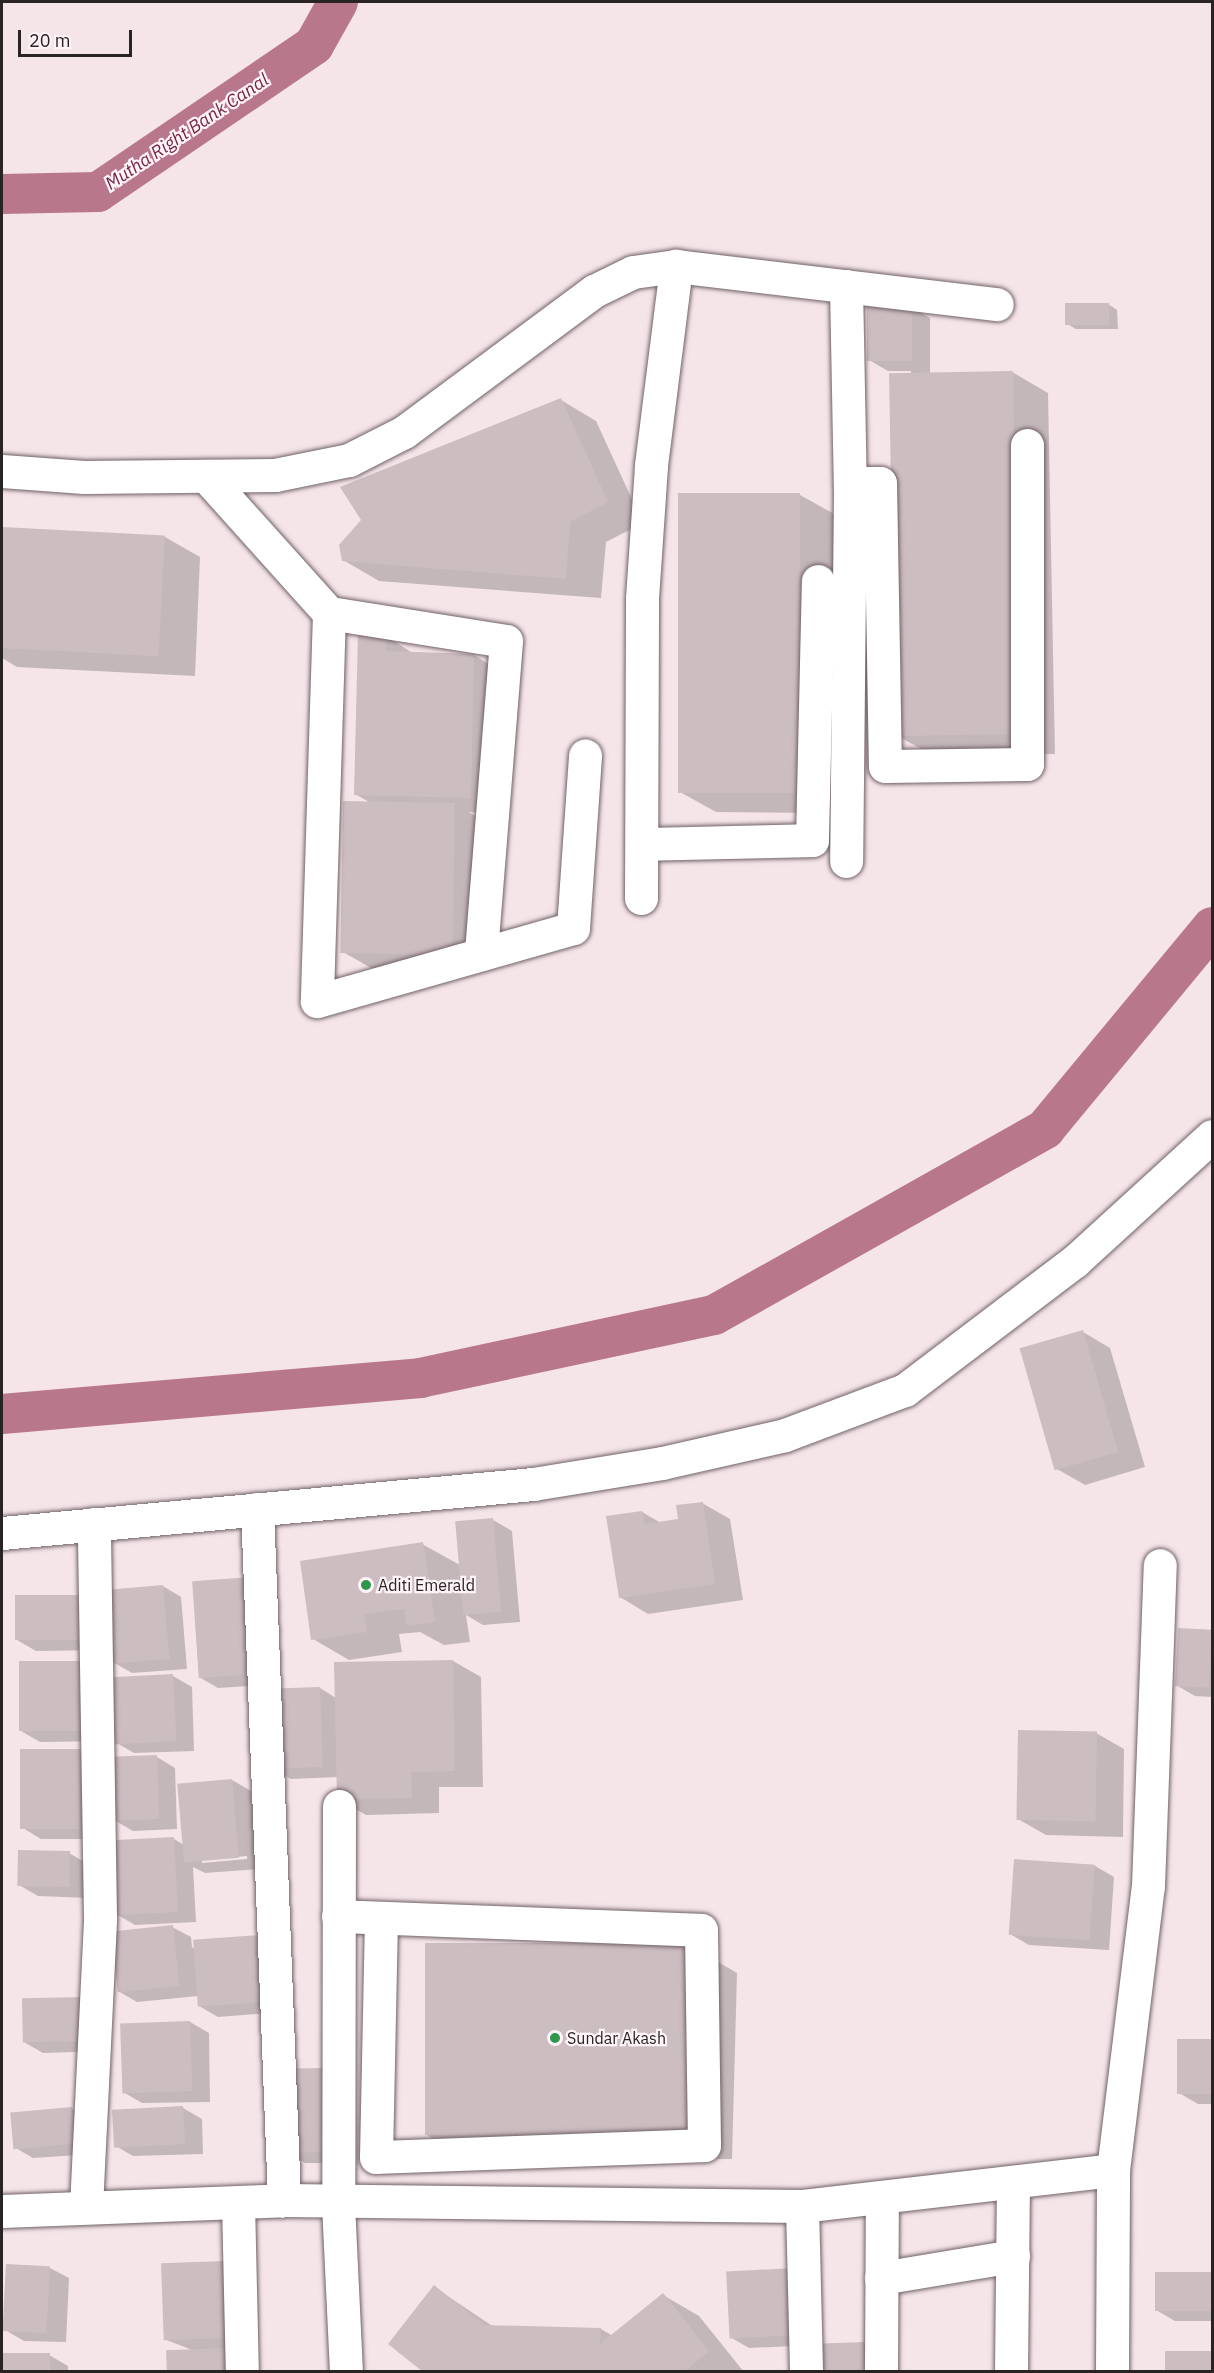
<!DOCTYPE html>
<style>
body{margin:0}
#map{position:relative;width:1214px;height:2373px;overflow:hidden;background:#f5e5e9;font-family:"IBM Plex Sans",sans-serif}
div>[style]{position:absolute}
.shadow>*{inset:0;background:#0003}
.canal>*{height:40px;margin:-20px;padding:0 20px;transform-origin:20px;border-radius:20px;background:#b9778c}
.building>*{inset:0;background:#ccbdc1;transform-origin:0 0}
.roads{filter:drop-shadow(0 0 2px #706266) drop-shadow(0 0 2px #706266)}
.minor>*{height:33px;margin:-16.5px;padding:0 16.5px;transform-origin:16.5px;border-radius:16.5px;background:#fff}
.dots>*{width:16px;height:16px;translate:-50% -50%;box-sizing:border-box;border:3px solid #fef4f7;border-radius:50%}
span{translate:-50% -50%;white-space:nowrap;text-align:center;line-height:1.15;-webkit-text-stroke:4.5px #fef4f7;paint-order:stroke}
.poi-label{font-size:16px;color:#292324}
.left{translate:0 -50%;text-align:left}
.water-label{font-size:18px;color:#762545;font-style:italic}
.frame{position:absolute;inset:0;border:3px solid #292324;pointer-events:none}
.scale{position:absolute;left:18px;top:30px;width:114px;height:27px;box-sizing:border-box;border:3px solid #292324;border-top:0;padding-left:8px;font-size:18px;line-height:21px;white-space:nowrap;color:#292324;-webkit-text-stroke:4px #fef4f7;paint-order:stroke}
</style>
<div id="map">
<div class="shadow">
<div style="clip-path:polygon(1108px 304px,1117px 310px,1118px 329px,1076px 329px,1067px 324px)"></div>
<div style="clip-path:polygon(911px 307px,930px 318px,930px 374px,1012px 372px,1048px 393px,1055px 754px,932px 755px,896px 735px,911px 371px,888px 371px,869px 360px)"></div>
<div style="clip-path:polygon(561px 400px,596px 421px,643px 523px,606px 542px,601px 598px,379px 581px,343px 560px)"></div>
<div style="clip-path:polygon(680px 494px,800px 495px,836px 515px,836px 813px,716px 812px,680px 792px)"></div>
<div style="clip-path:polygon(2px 529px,165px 537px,200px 557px,195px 676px,17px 667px,2px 658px)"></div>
<div style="clip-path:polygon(386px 636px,414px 654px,474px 655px,501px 672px,498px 813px,469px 812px,482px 820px,480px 970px,371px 968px,343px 952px,371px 803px,355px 794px)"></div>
<div style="clip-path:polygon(1083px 1332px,1110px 1348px,1145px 1467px,1085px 1485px,1057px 1469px)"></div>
<div style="clip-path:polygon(702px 1503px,730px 1519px,743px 1600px,648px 1614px,620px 1597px,642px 1512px,661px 1523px,680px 1521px)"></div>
<div style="clip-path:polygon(493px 1520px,512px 1531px,520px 1622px,483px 1625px,466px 1615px,470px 1642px,444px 1645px,420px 1632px,399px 1634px,402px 1652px,349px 1660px,313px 1639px,422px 1544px,460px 1565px)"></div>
<div style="clip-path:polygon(193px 1582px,277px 1684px,218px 1688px,199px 1677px)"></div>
<div style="clip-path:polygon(163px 1586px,181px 1597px,187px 1669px,132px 1673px,113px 1662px,106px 1650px,36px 1651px,17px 1640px,88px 1597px)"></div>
<div style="clip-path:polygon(1179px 1629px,1212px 1631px,1212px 1697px,1195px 1696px,1176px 1685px)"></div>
<div style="clip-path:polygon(453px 1661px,481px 1677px,483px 1787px,439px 1787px,439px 1813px,366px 1815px,338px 1799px,338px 1777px,291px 1779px,272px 1768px,320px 1688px,336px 1698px)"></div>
<div style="clip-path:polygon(20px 1663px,110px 1741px,40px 1742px,21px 1731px)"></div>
<div style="clip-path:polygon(173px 1676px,192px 1687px,194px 1751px,134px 1753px,115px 1742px)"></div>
<div style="clip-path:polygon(1096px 1733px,1124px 1749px,1123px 1837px,1046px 1835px,1018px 1819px)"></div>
<div style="clip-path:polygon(80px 1750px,99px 1761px,99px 1839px,41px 1839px,23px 1828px)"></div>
<div style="clip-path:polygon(157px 1757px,175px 1768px,177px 1829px,133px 1831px,114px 1820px)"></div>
<div style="clip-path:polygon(evenodd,232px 1780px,251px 1791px,258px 1869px,205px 1873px,193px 1867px,196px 1922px,135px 1925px,116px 1914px,174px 1839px,184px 1845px,232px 1780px,247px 1856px,247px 1859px,202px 1863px,202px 1860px,247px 1856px)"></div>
<div style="clip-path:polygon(69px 1853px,88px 1864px,88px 1898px,38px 1896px,19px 1885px)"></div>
<div style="clip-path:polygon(1015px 1861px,1095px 1866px,1114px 1877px,1109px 1950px,1029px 1945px,1010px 1934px)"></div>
<div style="clip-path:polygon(172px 1927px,191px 1937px,192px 1947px,283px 2012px,218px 2017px,199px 2006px,198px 1996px,137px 2002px,118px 1991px)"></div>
<div style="clip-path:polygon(689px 1945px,737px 1973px,732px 2159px,473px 2162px,425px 2134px)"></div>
<div style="clip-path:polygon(87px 1999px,106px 2051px,43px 2053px,24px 2042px)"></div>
<div style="clip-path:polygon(190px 2022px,209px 2033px,210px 2102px,142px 2103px,123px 2092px)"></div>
<div style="clip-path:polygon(1178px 2041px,1212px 2041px,1212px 2104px,1198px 2104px,1179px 2093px)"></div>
<div style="clip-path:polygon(284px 2070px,344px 2163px,305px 2163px,287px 2152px)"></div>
<div style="clip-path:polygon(71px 2108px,90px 2119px,93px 2154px,33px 2158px,14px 2147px)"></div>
<div style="clip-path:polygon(183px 2108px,202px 2119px,203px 2154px,133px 2156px,114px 2145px)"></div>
<div style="clip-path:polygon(224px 2263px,248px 2372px,164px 2339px)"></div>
<div style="clip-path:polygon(8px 2266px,50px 2268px,69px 2278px,66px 2342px,24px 2341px,5px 2330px)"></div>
<div style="clip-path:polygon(728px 2272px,816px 2345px,749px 2348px,730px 2337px)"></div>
<div style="clip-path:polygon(1156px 2273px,1212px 2273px,1212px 2321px,1175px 2321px,1156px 2310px)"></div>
<div style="clip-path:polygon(434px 2287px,494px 2327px,601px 2329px,613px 2336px,663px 2295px,699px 2316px,744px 2372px,425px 2372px)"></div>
<div style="clip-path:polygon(2px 2355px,49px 2355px,68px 2366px,68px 2372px,2px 2372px)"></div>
</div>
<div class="canal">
<div style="left:2px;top:194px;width:96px;rotate:-1.2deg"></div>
<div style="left:98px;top:192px;width:261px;rotate:-34.2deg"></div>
<div style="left:314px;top:45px;width:49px;rotate:-60.8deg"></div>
<div style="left:2px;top:1414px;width:420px;rotate:-4.9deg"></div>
<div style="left:420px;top:1378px;width:301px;rotate:-12.1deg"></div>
<div style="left:714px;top:1315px;width:380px;rotate:-29.3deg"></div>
<div style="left:1045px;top:1129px;width:262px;rotate:-50.4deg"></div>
</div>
<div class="building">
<div style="left:1065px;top:303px;width:44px;height:22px"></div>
<div style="left:867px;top:305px;width:45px;height:56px"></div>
<div style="left:1013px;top:371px;width:363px;height:124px;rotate:89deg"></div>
<div style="clip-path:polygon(561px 398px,608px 502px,570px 522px,566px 579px,342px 561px,339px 545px,361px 520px,340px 487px)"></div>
<div style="left:678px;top:493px;width:122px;height:300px"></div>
<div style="left:2px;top:527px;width:163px;height:121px;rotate:3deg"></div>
<div style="clip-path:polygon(358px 633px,387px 634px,386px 651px,474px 654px,471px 798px,354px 795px)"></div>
<div style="left:343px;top:801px;width:112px;height:152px;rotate:1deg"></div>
<div style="left:1083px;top:1330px;width:127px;height:66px;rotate:74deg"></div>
<div style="clip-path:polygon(703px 1502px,715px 1584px,619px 1598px,606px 1516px,642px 1511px,645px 1524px,678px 1519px,676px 1505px)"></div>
<div style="left:493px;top:1518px;width:94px;height:38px;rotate:85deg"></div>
<div style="clip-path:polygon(423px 1542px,435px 1622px,407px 1626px,404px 1609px,364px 1614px,367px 1632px,311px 1640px,300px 1561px)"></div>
<div style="left:252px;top:1577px;width:97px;height:60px;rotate:86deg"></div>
<div style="left:163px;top:1585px;width:74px;height:58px;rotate:85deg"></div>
<div style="left:88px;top:1595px;width:45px;height:73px;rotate:90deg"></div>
<div style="left:1178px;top:1628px;width:34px;height:58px;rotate:3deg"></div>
<div style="clip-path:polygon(453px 1660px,455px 1771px,411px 1772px,412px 1798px,337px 1799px,334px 1662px)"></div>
<div style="left:91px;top:1661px;width:70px;height:72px;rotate:90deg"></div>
<div style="left:173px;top:1674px;width:67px;height:62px;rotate:87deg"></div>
<div style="left:320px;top:1687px;width:80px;height:52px;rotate:88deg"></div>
<div style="left:1018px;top:1730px;width:79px;height:90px;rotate:1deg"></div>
<div style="left:20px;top:1749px;width:60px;height:80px"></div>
<div style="left:157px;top:1755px;width:64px;height:47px;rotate:88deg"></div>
<div style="left:232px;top:1779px;width:79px;height:55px;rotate:85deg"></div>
<div style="left:174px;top:1837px;width:75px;height:63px;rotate:87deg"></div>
<div style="left:18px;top:1850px;width:52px;height:36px;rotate:1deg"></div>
<div style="left:1014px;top:1859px;width:81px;height:76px;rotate:4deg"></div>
<div style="left:173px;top:1925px;width:61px;height:62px;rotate:84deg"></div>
<div style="left:260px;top:1935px;width:67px;height:67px;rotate:86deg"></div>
<div style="left:425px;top:1943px;width:264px;height:192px"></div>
<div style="left:87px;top:1997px;width:44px;height:65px;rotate:89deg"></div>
<div style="left:190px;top:2021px;width:70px;height:70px;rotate:88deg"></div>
<div style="left:1177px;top:2039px;width:35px;height:55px"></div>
<div style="left:323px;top:2068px;width:84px;height:40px;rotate:89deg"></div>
<div style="left:183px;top:2106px;width:38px;height:71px;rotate:87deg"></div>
<div style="left:72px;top:2107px;width:37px;height:62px;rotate:85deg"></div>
<div style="left:225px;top:2261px;width:77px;height:64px;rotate:88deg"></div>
<div style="left:6px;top:2264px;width:44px;height:67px;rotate:3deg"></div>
<div style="left:795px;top:2268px;width:67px;height:69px;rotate:87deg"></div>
<div style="left:1155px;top:2272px;width:57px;height:39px"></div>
<div style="clip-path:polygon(434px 2285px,484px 2325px,601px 2328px,600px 2344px,663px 2293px,709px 2351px,684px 2372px,423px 2372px,388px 2344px)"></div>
<div style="left:865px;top:2342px;width:30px;height:51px;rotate:88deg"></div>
<div style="left:229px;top:2348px;width:24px;height:63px;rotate:88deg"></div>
<div style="left:1212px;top:2351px;width:21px;height:47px;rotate:90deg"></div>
<div style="left:50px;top:2353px;width:19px;height:48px;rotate:90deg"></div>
</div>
<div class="roads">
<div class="minor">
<div style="left:846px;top:286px;width:207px;rotate:88.9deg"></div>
<div style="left:850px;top:493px;width:368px;rotate:90.6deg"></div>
<div style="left:2px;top:471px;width:82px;rotate:4.2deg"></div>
<div style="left:84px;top:477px;width:191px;rotate:-0.6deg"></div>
<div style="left:275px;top:475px;width:76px;rotate:-11.5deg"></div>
<div style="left:349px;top:460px;width:62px;rotate:-27deg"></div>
<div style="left:404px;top:432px;width:237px;rotate:-36.6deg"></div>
<div style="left:594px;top:291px;width:43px;rotate:-26deg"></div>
<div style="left:633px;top:272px;width:43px;rotate:-7.9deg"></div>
<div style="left:676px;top:266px;width:323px;rotate:6.8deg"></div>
<div style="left:206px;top:476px;width:184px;rotate:48.1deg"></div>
<div style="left:329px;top:613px;width:388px;rotate:91.8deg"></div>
<div style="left:317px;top:1001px;width:266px;rotate:-15.9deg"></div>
<div style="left:573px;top:928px;width:173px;rotate:-86deg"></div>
<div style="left:850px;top:483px;width:30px"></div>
<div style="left:880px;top:483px;width:283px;rotate:89deg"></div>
<div style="left:885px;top:766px;width:142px;rotate:-0.8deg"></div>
<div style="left:1027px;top:764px;width:319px;rotate:-90deg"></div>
<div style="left:329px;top:613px;width:179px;rotate:9deg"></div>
<div style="left:506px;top:641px;width:314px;rotate:94.6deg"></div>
<div style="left:642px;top:844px;width:170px;rotate:-1.3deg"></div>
<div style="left:812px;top:840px;width:259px;rotate:-88.7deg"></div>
<div style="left:641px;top:898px;width:300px;rotate:-89.8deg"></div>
<div style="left:642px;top:598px;width:133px;rotate:-86.1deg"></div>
<div style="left:651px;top:465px;width:201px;rotate:-82.8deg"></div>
<div style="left:257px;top:1509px;width:692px;rotate:87.76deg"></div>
<div style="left:2px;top:1533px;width:533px;rotate:-5.27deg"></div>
<div style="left:533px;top:1484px;width:131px;rotate:-9.2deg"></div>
<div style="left:662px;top:1463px;width:126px;rotate:-12.8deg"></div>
<div style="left:785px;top:1435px;width:128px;rotate:-20.6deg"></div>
<div style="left:905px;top:1390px;width:213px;rotate:-37.2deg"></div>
<div style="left:1075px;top:1261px;width:185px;rotate:-42.4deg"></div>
<div style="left:339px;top:1806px;width:397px;rotate:90.1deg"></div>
<div style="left:338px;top:2203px;width:169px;rotate:87.3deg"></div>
<div style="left:338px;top:1916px;width:363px;rotate:2.2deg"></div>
<div style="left:701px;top:1930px;width:215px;rotate:89.2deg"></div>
<div style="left:704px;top:2145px;width:328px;rotate:177.9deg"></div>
<div style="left:376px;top:2157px;width:239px;rotate:-88.8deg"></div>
<div style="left:238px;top:2202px;width:170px;rotate:88.7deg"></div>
<div style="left:802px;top:2206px;width:166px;rotate:88.6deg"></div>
<div style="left:86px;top:2207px;width:289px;rotate:-87.2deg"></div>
<div style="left:100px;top:1918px;width:394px;rotate:-90.9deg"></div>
<div style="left:2px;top:2211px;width:282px;rotate:-2.2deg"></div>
<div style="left:284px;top:2200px;width:518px;rotate:0.66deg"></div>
<div style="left:802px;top:2206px;width:313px;rotate:-6.6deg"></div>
<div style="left:881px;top:2278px;width:134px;rotate:-9.5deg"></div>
<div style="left:881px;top:2372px;width:171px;rotate:-89.7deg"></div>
<div style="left:1011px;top:2372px;width:189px;rotate:-89.4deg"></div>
<div style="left:1112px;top:2372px;width:202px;rotate:-89.7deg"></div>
<div style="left:1113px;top:2170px;width:286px;rotate:-83deg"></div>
<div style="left:1148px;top:1886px;width:321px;rotate:-87.9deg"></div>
</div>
</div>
<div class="dots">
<div style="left:366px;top:1585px;background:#2f964c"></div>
<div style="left:555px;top:2038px;background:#2f964c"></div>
</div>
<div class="poi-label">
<span class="left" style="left:378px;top:1585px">Aditi Emerald</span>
<span class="left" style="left:567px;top:2038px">Sundar Akash</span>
</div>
<div class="water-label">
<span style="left:187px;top:132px;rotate:-34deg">Mutha Right Bank Canal</span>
</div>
<div class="frame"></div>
<div class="scale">20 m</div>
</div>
